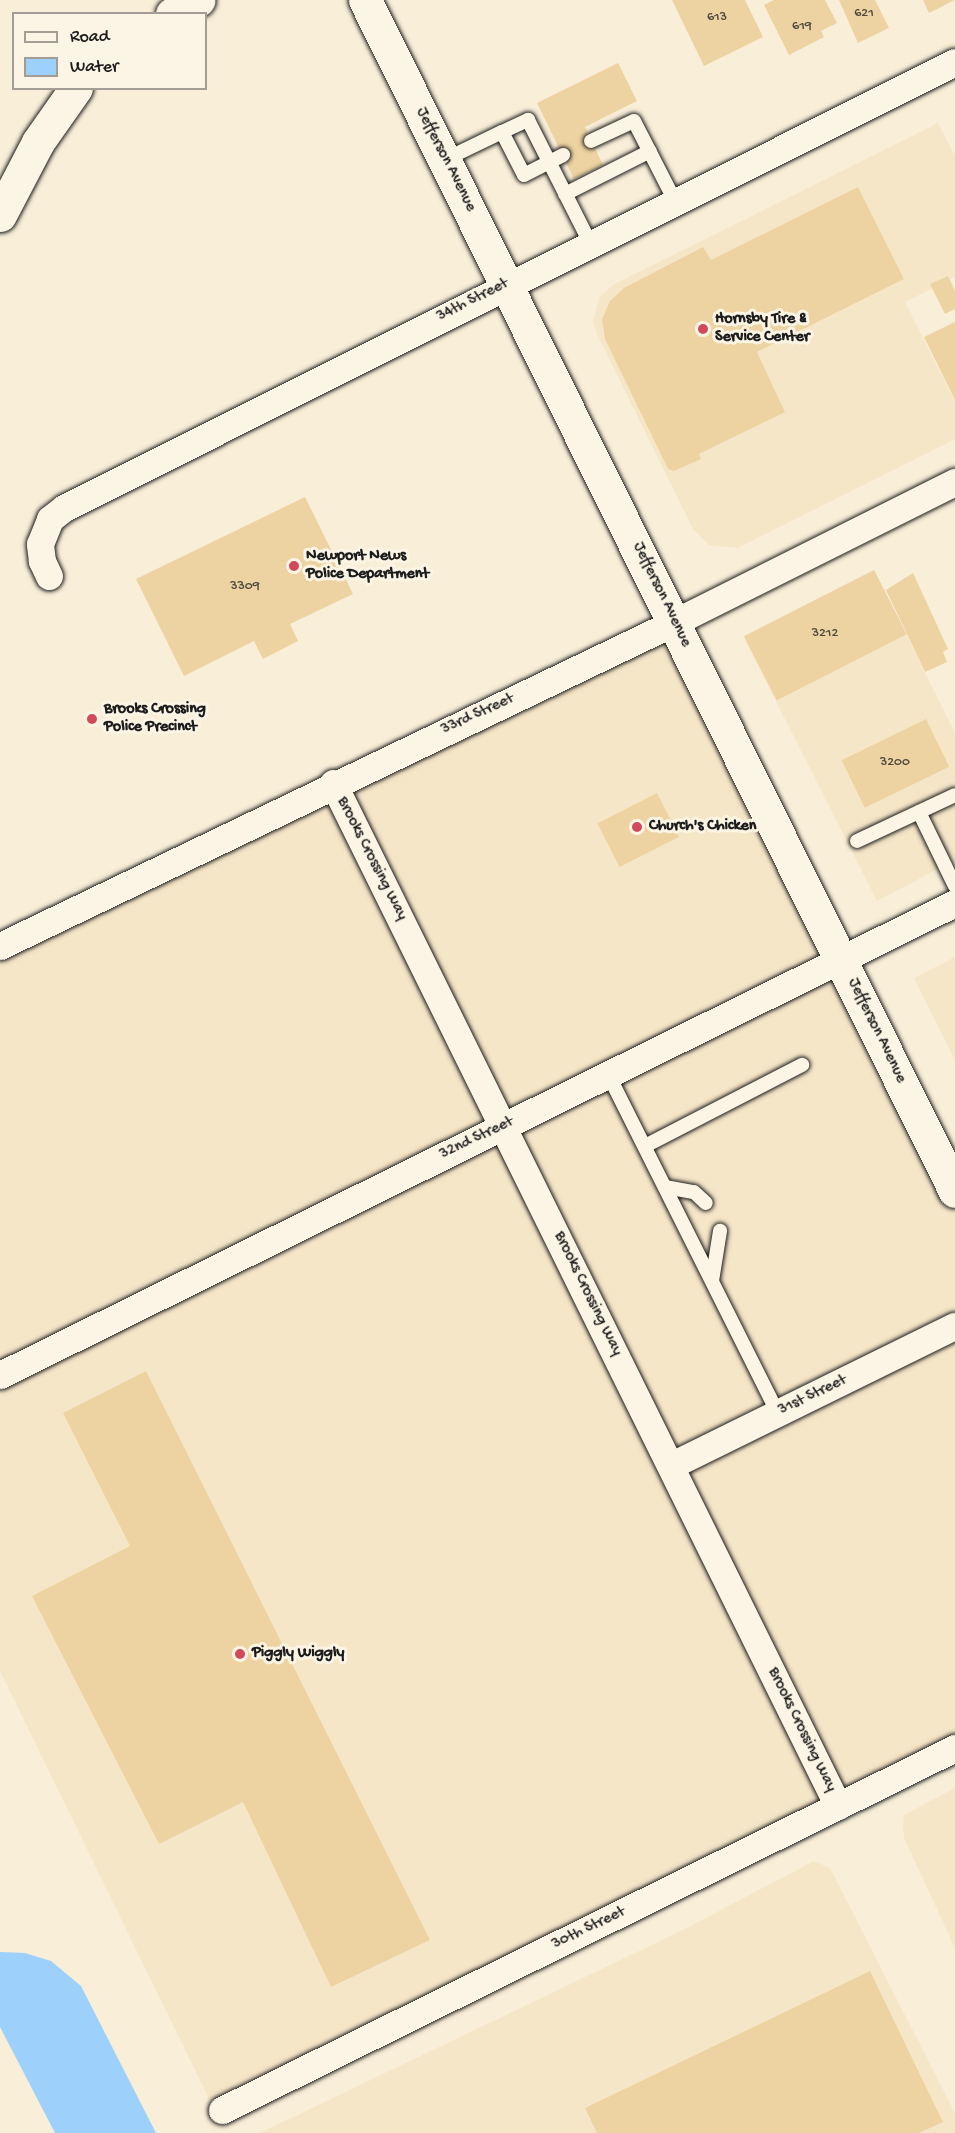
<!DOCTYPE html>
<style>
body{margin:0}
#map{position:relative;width:955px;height:2133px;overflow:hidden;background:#f9eed8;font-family:"Gochi Hand",sans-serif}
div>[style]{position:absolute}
.built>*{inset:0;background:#f6e6c8}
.water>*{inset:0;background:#9dd1fb}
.building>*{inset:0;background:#eed3a2;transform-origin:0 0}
.roads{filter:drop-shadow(0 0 2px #1c1c1c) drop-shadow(0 0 2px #1c1c1c)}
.service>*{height:14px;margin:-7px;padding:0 7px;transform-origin:7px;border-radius:7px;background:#fcf5e5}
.minor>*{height:27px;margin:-13.5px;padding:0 13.5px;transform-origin:13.5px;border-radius:13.5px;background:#fcf5e5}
.secondary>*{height:33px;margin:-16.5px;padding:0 16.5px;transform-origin:16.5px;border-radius:16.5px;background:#fcf5e5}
.primary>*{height:33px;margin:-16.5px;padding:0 16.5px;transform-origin:16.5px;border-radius:16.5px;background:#fcf5e5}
.dots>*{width:16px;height:16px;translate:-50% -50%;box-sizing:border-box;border:3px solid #fcf5e5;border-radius:50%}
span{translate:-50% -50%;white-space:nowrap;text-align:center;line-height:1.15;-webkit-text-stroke:6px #fcf5e5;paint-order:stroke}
.number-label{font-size:14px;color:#504a3e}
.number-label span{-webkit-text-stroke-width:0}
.street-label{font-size:16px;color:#1c1c1c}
.poi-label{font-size:16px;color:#1c1c1c;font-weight:700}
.left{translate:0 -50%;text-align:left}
.legend{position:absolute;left:12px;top:12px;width:195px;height:78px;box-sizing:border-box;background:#fcf5e5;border:2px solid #a29e95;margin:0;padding:8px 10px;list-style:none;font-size:18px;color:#1c1c1c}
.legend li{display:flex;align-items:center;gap:12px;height:30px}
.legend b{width:30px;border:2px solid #a29e95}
</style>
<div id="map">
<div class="built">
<div style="clip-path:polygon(938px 123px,955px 156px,955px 277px,905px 302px,955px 402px,955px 439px,737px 548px,709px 545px,693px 529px,597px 334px,593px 322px,599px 297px,613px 285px)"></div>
<div style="clip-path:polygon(876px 574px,955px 733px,955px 860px,877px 901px,745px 640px)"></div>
<div style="clip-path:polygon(675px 622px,955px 1187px,955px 1747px,216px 2113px,0 1671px,0 949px)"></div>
<div style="clip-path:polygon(955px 957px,955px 1060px,914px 978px)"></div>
<div style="clip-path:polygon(955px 1788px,955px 1948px,904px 1838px,903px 1825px,904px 1815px)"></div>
<div style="clip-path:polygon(814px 1861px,830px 1868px,955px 2113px,955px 2133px,260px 2133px,685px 1929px)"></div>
</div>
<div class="water">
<div style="clip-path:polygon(0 1952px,25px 1953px,51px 1961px,81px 1986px,156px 2133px,55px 2133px,0 2027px)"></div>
</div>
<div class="building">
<div style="clip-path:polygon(672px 0,745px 0,763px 37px,704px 66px)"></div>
<div style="clip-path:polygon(774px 0,825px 0,837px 23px,821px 31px,824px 37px,789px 55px,764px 5px)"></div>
<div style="clip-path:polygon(839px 0,875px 0,889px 28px,858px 43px)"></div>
<div style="clip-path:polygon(923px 0,955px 0,929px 13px)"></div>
<div style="clip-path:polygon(618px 63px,637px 101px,585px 127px,603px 165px,574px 179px,537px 103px)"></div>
<div style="clip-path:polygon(858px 187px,904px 279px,757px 352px,785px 412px,699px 454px,701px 459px,674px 471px,668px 469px,605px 339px,602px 319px,610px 301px,624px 288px,703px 247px,711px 260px)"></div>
<div style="clip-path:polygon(948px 276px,955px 291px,955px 309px,945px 314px,930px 284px)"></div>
<div style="clip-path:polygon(955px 322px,955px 400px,924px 337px)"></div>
<div style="clip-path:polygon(305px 497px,353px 594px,290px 624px,298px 641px,263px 659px,254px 641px,184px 676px,136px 579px)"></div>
<div style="left:874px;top:570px;width:72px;height:146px;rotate:63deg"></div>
<div style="clip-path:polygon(913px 573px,948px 649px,943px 652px,947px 662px,925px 672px,886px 590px)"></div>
<div style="left:926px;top:719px;width:53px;height:94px;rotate:64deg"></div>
<div style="left:657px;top:793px;width:49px;height:67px;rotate:63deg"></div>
<div style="clip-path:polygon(146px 1371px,430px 1940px,331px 1987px,243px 1802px,159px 1844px,32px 1596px,130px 1546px,63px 1413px)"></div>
<div style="clip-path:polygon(870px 1971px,943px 2122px,919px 2133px,597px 2133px,585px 2108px)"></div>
</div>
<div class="roads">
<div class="service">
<div style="left:502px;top:132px;width:29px;rotate:-25deg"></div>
<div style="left:528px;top:120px;width:138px;rotate:63.2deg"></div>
<div style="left:591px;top:141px;width:47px;rotate:-24.9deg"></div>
<div style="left:634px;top:121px;width:90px;rotate:62.9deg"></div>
<div style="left:444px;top:160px;width:64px;rotate:-25.8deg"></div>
<div style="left:502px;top:132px;width:48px;rotate:62.9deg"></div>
<div style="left:524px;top:175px;width:44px;rotate:-27.1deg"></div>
<div style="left:565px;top:194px;width:95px;rotate:-26.8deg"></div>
<div style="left:919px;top:812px;width:82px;rotate:64.1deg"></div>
<div style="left:857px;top:841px;width:108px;rotate:-25.1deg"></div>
<div style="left:608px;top:1074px;width:379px;rotate:63.4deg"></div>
<div style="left:645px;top:1146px;width:177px;rotate:-27.3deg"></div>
<div style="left:665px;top:1187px;width:29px;rotate:10deg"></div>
<div style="left:694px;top:1192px;width:16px;rotate:43deg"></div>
<div style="left:712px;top:1281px;width:51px;rotate:-80.9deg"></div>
</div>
<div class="minor">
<div style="left:49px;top:576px;width:17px;rotate:-115deg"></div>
<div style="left:42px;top:561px;width:17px;rotate:-97deg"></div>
<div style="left:40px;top:544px;width:27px;rotate:-68deg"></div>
<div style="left:50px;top:519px;width:18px;rotate:-38deg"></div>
<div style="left:64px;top:508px;width:996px;rotate:-26.59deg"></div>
<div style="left:333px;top:783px;width:1141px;rotate:63.73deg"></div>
<div style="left:0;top:946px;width:749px;rotate:-25.64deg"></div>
<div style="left:675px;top:622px;width:313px;rotate:-26.6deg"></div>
<div style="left:0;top:1375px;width:1065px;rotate:-26.3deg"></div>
<div style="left:672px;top:1465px;width:315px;rotate:-26.2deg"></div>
<div style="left:222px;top:2110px;width:818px;rotate:-26.28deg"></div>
</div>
<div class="secondary">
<div style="left:365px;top:0;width:1329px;rotate:63.65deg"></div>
</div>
<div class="primary">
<div style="left:172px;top:14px;width:30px;rotate:-28deg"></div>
<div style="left:0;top:215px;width:82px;rotate:-62.5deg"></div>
<div style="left:38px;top:142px;width:66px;rotate:-54.9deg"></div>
</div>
</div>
<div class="dots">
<div style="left:703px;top:329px;background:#d1495b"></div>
<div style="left:294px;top:566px;background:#d1495b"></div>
<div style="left:92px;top:719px;background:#d1495b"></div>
<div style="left:637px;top:827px;background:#d1495b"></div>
<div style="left:240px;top:1654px;background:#d1495b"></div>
</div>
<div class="number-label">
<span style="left:864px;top:14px">621</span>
<span style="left:717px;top:18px">613</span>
<span style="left:802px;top:27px">619</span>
<span style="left:245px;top:587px">3309</span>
<span style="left:825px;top:634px">3212</span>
<span style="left:895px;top:763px">3200</span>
</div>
<div class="street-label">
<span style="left:445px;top:160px;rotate:63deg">Jefferson Avenue</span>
<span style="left:473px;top:301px;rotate:-27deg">34th Street</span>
<span style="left:661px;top:595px;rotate:64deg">Jefferson Avenue</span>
<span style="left:478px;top:715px;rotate:-25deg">33rd Street</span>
<span style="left:371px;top:859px;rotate:63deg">Brooks Crossing Way</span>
<span style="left:876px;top:1031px;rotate:64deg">Jefferson Avenue</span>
<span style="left:477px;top:1139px;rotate:-26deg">32nd Street</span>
<span style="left:587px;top:1294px;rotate:64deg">Brooks Crossing Way</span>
<span style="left:813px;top:1396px;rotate:-26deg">31st Street</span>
<span style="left:801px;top:1730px;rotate:64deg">Brooks Crossing Way</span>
<span style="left:589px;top:1929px;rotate:-26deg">30th Street</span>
</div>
<div class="poi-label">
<span class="left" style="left:715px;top:329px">Hornsby Tire &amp;<br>Service Center</span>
<span class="left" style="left:306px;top:566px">Newport News<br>Police Department</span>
<span class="left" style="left:104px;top:719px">Brooks Crossing<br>Police Precinct</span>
<span class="left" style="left:649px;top:827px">Church's Chicken</span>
<span class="left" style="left:252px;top:1654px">Piggly Wiggly</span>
</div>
<ul class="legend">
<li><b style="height:8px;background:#fcf5e5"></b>Road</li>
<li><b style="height:16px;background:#9dd1fb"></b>Water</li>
</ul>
</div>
